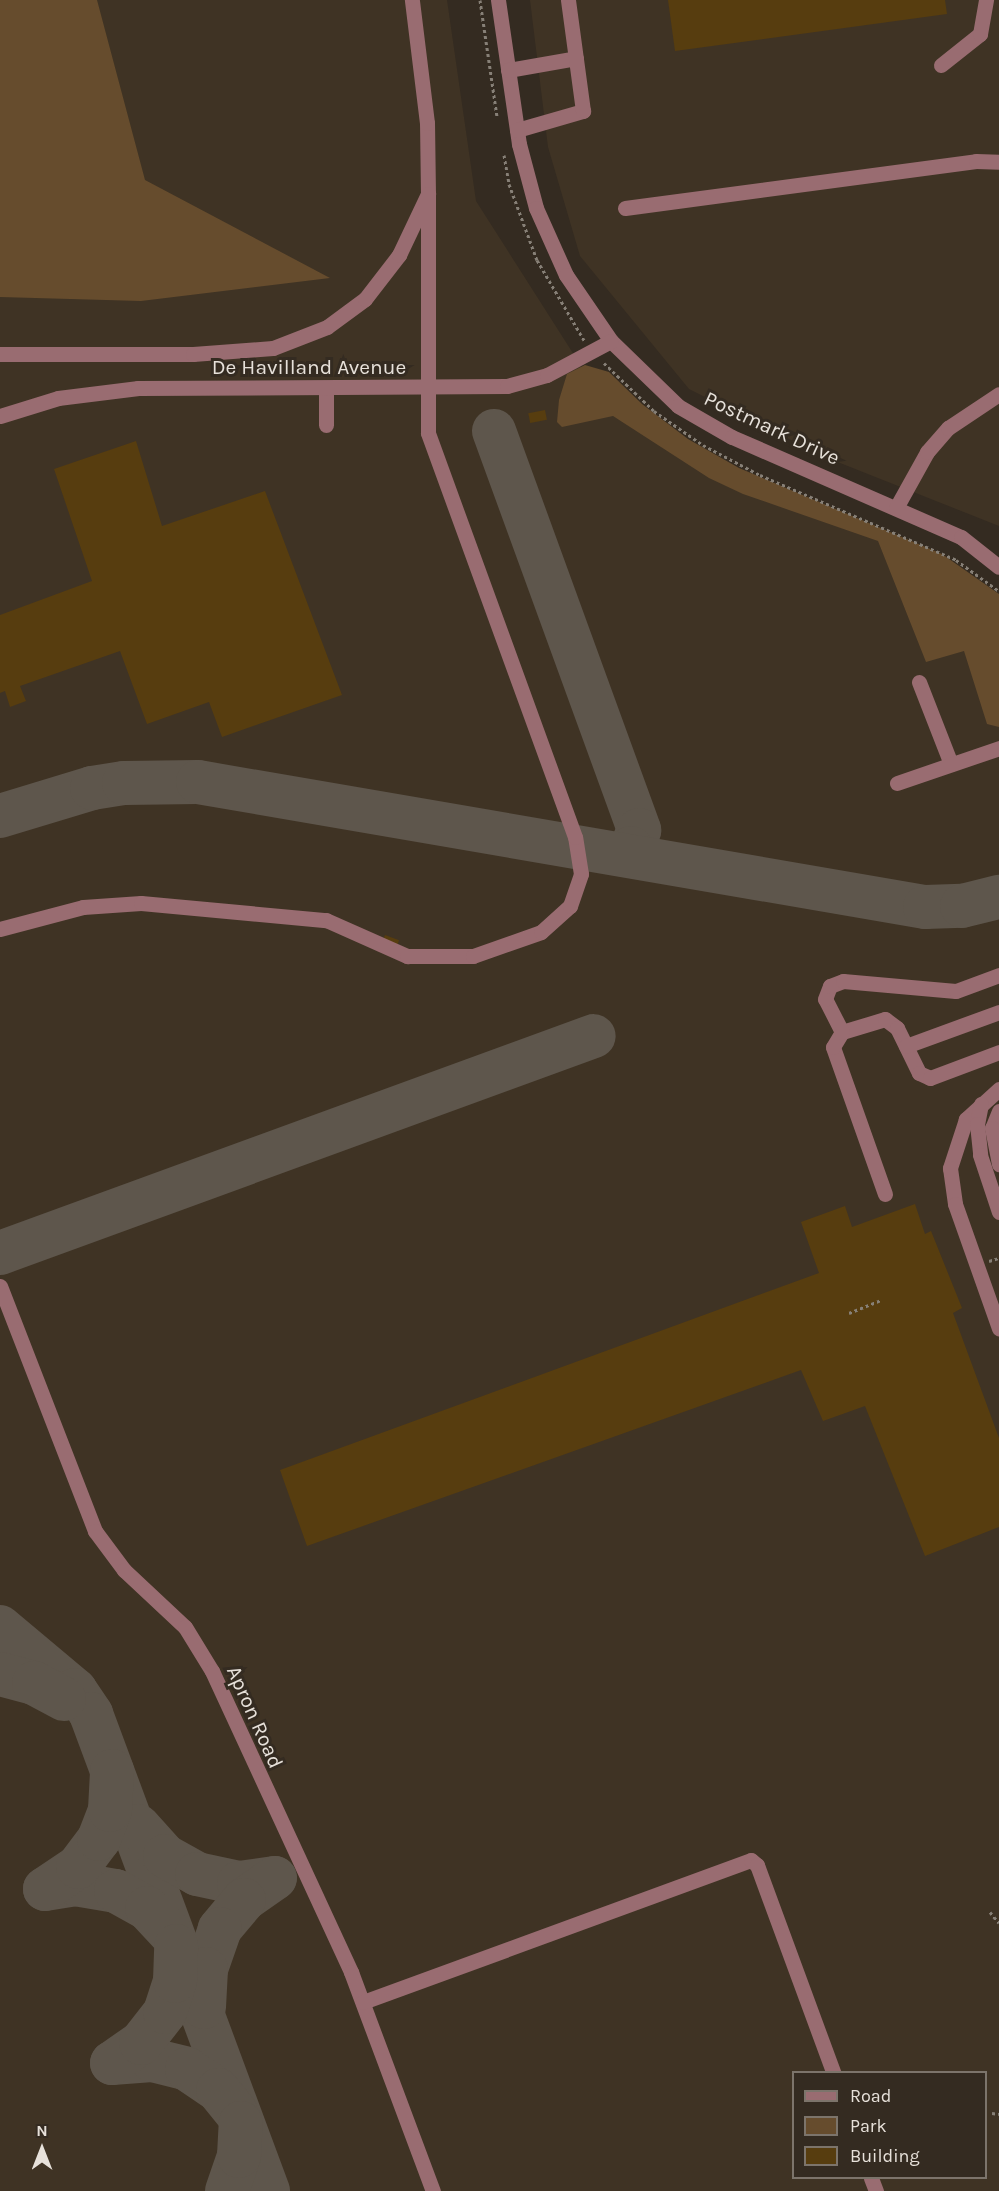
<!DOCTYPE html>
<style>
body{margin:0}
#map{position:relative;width:999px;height:2191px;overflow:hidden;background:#342b21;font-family:Karla,sans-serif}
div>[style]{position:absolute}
.built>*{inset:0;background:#3f3324}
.green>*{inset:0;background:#664c2d}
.taxiway>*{height:44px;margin:-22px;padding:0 22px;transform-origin:22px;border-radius:22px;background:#5e564c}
.building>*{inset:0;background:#573d0f;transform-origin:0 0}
.path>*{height:3px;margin-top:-1.5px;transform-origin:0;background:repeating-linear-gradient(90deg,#878077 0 3px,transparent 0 6px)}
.minor>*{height:15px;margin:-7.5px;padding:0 7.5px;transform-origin:7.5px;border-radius:7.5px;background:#996c71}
span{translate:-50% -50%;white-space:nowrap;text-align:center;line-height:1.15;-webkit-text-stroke:6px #342b21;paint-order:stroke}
.street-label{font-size:21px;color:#e7e1da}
.legend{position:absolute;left:792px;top:2071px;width:195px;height:108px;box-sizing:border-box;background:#342b21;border:2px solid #7c746b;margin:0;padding:8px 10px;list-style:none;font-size:18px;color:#e7e1da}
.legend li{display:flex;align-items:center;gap:12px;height:30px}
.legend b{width:30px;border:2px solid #7c746b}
.north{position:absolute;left:12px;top:2119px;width:60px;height:60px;-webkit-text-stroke:4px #342b21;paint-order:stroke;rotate:0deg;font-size:16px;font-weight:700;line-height:24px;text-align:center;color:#e7e1da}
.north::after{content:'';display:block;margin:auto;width:21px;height:27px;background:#e7e1da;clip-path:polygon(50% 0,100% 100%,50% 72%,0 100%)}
</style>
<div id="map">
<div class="built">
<div style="clip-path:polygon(evenodd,0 0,447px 0,476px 201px,613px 416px,913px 555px,999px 606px,999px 2191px,0 2191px,0 0,794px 2072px,986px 2072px,986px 2178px,794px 2178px,794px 2072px)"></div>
<div style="clip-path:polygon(530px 0,999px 0,999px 526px,825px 457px,689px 389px,580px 256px,548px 147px)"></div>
</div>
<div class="green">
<div style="clip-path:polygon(0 0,97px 0,145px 180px,330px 278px,141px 301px,0 297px)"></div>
<div style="clip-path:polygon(585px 365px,609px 372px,642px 404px,688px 439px,739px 468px,942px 554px,999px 594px,999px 727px,987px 724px,964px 651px,926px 662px,878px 541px,743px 494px,709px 478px,613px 416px,562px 427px,557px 422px,559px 400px,567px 374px)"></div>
</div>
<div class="taxiway">
<div style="left:494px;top:431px;width:425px;rotate:70deg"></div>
<div style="left:639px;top:830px;width:20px;rotate:114deg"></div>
<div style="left:631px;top:848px;width:12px;rotate:149deg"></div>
<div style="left:0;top:816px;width:96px;rotate:-16.9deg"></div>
<div style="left:92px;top:788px;width:32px;rotate:-9deg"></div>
<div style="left:124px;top:783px;width:74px;rotate:-0.8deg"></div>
<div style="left:198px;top:782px;width:738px;rotate:9.76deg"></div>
<div style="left:925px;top:907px;width:37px;rotate:-2deg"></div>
<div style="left:962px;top:906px;width:38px;rotate:-14deg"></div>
<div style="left:0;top:1253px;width:632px;rotate:-20.07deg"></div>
<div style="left:0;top:1627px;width:98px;rotate:40deg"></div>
<div style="left:75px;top:1690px;width:29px;rotate:56deg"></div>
<div style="left:91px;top:1714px;width:509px;rotate:69.64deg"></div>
<div style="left:0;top:1674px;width:35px;rotate:15deg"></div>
<div style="left:34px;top:1683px;width:34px;rotate:28deg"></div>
<div style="left:138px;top:1826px;width:40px;rotate:48deg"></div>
<div style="left:165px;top:1856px;width:37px;rotate:29deg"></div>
<div style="left:197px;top:1874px;width:43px;rotate:12.1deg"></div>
<div style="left:239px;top:1883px;width:36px;rotate:-8deg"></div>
<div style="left:275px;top:1878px;width:38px;rotate:145deg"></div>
<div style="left:244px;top:1900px;width:38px;rotate:130deg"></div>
<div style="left:220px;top:1929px;width:42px;rotate:109.3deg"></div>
<div style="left:206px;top:1969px;width:38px;rotate:93deg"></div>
<div style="left:45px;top:1889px;width:30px;rotate:-9deg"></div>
<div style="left:75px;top:1884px;width:42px;rotate:9.7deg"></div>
<div style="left:116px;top:1891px;width:35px;rotate:29deg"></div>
<div style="left:147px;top:1908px;width:37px;rotate:47deg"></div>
<div style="left:45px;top:1889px;width:40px;rotate:-34deg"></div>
<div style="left:78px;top:1867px;width:35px;rotate:-53deg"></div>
<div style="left:99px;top:1839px;width:31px;rotate:-69deg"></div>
<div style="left:110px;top:1810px;width:39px;rotate:-87deg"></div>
<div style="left:112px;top:2063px;width:40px;rotate:-4.3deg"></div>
<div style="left:152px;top:2060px;width:36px;rotate:14deg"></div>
<div style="left:187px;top:2069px;width:37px;rotate:34deg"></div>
<div style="left:218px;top:2090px;width:28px;rotate:51deg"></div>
<div style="left:112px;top:2063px;width:35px;rotate:-35deg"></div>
<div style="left:141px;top:2043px;width:39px;rotate:-52deg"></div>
<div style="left:165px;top:2012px;width:33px;rotate:-72deg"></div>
<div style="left:175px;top:1981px;width:35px;rotate:-88deg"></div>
<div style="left:227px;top:2191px;width:37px;rotate:-71deg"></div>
<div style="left:239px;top:2156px;width:33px;rotate:-87deg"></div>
</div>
<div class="building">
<div style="clip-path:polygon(668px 0,945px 0,947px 14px,675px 51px)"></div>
<div style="left:545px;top:410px;width:10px;height:17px;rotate:79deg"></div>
<div style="clip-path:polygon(136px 441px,162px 526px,265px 491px,342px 695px,222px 737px,209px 702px,147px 724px,120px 651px,20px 686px,26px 701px,10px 707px,5px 691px,0 693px,0 615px,92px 581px,54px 469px)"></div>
<div style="left:385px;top:935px;width:15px;height:7px;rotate:20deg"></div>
<div style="clip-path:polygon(915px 1204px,925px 1234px,931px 1231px,962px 1308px,953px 1313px,999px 1438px,999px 1527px,925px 1556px,865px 1406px,823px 1421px,801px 1370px,307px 1546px,280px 1470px,819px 1273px,801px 1222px,845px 1206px,852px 1227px)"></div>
</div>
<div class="path">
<div style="left:480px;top:0;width:117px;rotate:81.7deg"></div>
<div style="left:504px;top:155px;width:29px;rotate:80deg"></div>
<div style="left:509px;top:184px;width:81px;rotate:69.8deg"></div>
<div style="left:537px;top:260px;width:93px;rotate:59.6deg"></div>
<div style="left:604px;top:363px;width:69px;rotate:43.8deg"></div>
<div style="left:654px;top:411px;width:60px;rotate:34.8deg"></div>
<div style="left:703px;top:445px;width:64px;rotate:27.8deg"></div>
<div style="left:760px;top:475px;width:214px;rotate:23.4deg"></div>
<div style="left:956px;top:560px;width:53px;rotate:35.8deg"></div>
<div style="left:989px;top:1261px;width:10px;rotate:-17deg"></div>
<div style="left:849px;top:1313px;width:35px;rotate:-22deg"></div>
<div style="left:990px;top:1912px;width:14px;rotate:51deg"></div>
<div style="left:992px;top:2113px;width:7px;rotate:8deg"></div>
</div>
<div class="minor">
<div style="left:498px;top:0;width:146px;rotate:81.7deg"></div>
<div style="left:519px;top:144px;width:66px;rotate:75.1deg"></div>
<div style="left:536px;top:208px;width:73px;rotate:65.9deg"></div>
<div style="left:566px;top:275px;width:80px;rotate:55.7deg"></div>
<div style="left:611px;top:341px;width:93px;rotate:44.1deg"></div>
<div style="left:678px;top:406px;width:62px;rotate:29.9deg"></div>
<div style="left:732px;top:437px;width:250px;rotate:23.6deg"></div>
<div style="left:961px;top:537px;width:48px;rotate:38.3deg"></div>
<div style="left:941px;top:65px;width:50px;rotate:-38.5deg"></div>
<div style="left:980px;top:34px;width:35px;rotate:-80deg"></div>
<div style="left:508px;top:70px;width:69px;rotate:-10deg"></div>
<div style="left:517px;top:130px;width:69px;rotate:-16.1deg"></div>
<div style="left:583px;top:111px;width:112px;rotate:-97.7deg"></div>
<div style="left:625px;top:208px;width:354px;rotate:-7.6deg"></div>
<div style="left:976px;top:161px;width:23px;rotate:2deg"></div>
<div style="left:0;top:354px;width:193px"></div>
<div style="left:193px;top:354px;width:80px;rotate:-4.3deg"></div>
<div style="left:273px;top:348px;width:58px;rotate:-21.3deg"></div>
<div style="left:327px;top:327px;width:47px;rotate:-36.4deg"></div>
<div style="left:365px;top:299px;width:56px;rotate:-52.3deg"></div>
<div style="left:399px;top:255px;width:68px;rotate:-64.6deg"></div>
<div style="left:428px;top:194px;width:71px;rotate:-90.8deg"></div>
<div style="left:427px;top:123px;width:124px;rotate:-97deg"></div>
<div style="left:326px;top:388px;width:37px;rotate:90deg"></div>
<div style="left:0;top:416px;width:61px;rotate:-17.2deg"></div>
<div style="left:58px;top:398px;width:81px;rotate:-7.1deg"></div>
<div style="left:138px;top:388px;width:369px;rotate:-0.3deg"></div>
<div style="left:507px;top:386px;width:41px;rotate:-15.4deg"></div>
<div style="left:547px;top:375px;width:72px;rotate:-28deg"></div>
<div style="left:896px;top:508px;width:64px;rotate:-61deg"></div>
<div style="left:927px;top:452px;width:32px;rotate:-49deg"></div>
<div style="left:948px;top:428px;width:61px;rotate:-33.7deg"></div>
<div style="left:919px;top:682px;width:88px;rotate:68.7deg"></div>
<div style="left:897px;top:783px;width:108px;rotate:-18.9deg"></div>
<div style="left:0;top:929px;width:86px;rotate:-14.8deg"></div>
<div style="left:83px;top:907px;width:58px;rotate:-3.9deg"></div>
<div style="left:141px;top:903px;width:186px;rotate:5.3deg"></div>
<div style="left:326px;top:920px;width:89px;rotate:24deg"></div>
<div style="left:407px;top:956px;width:66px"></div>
<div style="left:473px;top:956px;width:72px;rotate:-19.4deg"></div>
<div style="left:541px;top:932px;width:39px;rotate:-42deg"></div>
<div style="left:570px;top:906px;width:34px;rotate:-71deg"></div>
<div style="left:581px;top:874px;width:37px;rotate:-99deg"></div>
<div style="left:575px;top:837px;width:430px;rotate:-110deg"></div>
<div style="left:428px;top:433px;width:239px;rotate:-90deg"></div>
<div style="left:842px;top:1032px;width:45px;rotate:-16.8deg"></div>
<div style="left:885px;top:1019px;width:15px;rotate:37deg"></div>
<div style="left:897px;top:1028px;width:50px;rotate:63.9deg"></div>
<div style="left:919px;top:1073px;width:12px;rotate:24deg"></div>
<div style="left:930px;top:1078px;width:74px;rotate:-20.6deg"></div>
<div style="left:906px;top:1046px;width:99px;rotate:-20.1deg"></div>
<div style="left:999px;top:1089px;width:45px;rotate:137.7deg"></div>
<div style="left:966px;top:1119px;width:52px;rotate:108.1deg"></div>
<div style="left:950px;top:1168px;width:36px;rotate:82deg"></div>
<div style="left:955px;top:1204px;width:132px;rotate:70.5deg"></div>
<div style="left:981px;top:1104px;width:20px;rotate:101deg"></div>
<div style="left:977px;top:1124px;width:31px;rotate:84deg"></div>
<div style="left:980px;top:1155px;width:60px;rotate:71.6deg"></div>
<div style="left:999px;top:1111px;width:18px;rotate:112deg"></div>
<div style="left:992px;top:1128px;width:37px;rotate:79deg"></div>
<div style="left:885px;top:1194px;width:156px;rotate:-109.5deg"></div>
<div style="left:833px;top:1047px;width:17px;rotate:-59deg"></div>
<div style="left:842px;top:1032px;width:37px;rotate:-117deg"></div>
<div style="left:825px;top:999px;width:14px;rotate:-69deg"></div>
<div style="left:830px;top:986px;width:14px;rotate:-21deg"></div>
<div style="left:843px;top:981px;width:113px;rotate:5.1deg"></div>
<div style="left:956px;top:991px;width:46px;rotate:-20.4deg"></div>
<div style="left:0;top:1286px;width:263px;rotate:68.8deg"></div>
<div style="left:95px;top:1531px;width:49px;rotate:53.4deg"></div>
<div style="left:124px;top:1570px;width:83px;rotate:43.1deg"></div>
<div style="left:185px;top:1627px;width:52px;rotate:58.5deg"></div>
<div style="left:212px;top:1671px;width:332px;rotate:65.2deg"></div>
<div style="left:351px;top:1972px;width:234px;rotate:69.5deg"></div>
<div style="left:363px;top:2002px;width:413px;rotate:-20.1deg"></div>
<div style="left:751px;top:1860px;width:8px;rotate:40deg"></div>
<div style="left:757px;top:1865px;width:221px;rotate:69.8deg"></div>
<div style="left:871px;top:2178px;width:14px;rotate:69deg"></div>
</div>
<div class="street-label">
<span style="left:309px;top:367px">De Havilland Avenue</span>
<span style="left:772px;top:428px;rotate:25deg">Postmark Drive</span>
<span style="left:255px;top:1717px;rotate:66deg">Apron Road</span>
</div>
<ul class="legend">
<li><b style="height:8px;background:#996c71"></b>Road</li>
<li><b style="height:16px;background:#664c2d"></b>Park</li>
<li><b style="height:16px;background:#573d0f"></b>Building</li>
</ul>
<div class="north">N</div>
</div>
